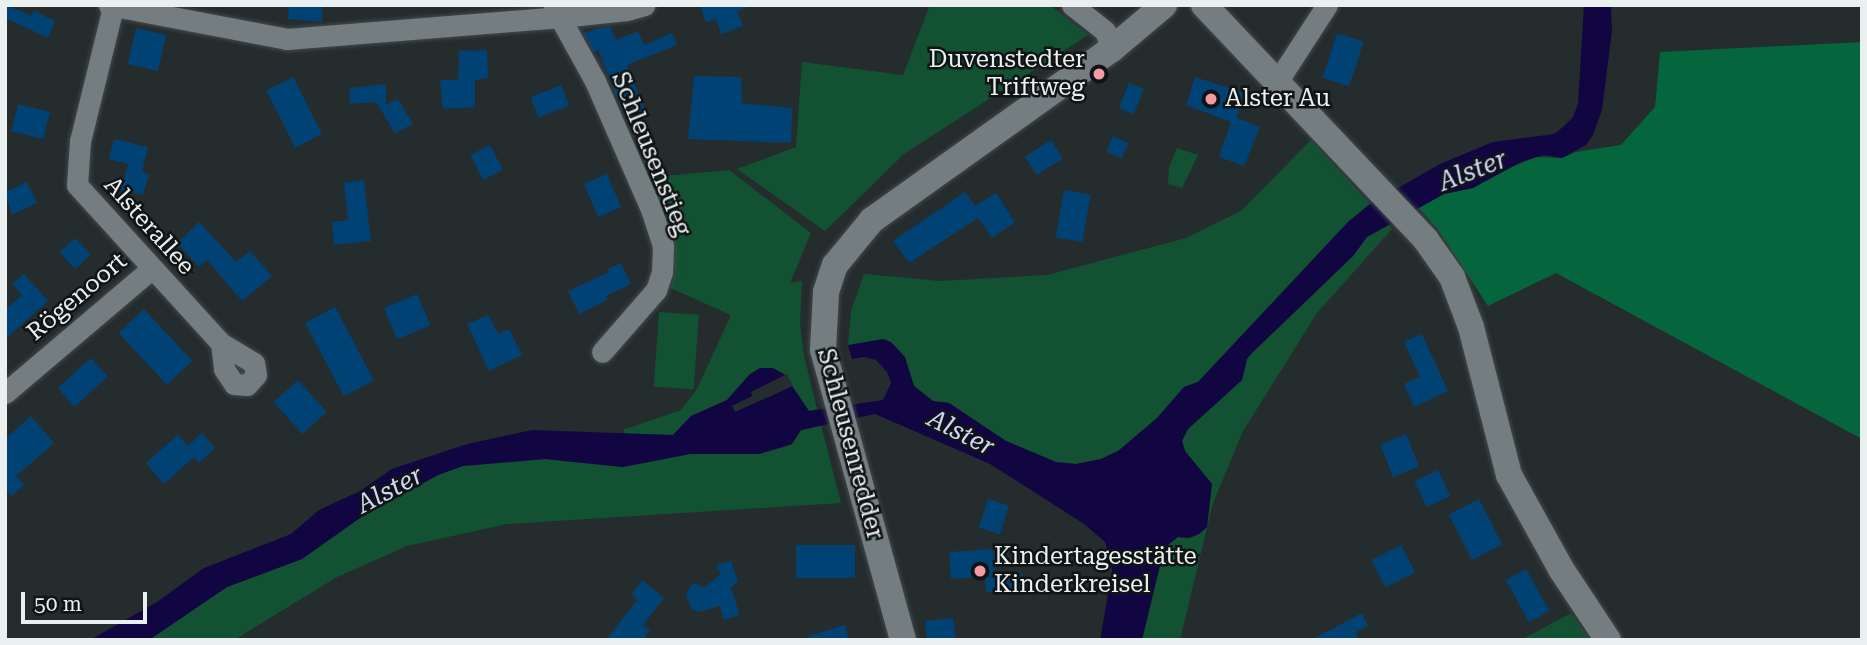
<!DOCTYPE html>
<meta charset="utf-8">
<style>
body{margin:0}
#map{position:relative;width:1867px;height:645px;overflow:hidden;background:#252c2e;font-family:"Roboto Serif",serif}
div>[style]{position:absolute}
.green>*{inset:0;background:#125233;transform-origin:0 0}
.forest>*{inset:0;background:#05663e}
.water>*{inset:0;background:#120642}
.pier>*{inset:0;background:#252c2e}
.building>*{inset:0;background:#014274;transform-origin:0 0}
.roads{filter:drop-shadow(0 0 2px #43494a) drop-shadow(0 0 2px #43494a)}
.minor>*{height:21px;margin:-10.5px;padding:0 10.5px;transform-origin:10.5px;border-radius:10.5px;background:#747d80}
.tertiary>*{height:26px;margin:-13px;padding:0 13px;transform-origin:13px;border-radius:13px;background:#747d80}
.dots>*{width:19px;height:19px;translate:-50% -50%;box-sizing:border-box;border:4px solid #101415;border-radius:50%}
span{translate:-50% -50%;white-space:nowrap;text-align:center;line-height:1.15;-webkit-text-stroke:5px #101415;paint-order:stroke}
.poi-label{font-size:24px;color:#eaeff0}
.right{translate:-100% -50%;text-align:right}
.left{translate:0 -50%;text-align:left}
.street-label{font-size:24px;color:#eaeff0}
.water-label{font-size:26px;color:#d1d5fc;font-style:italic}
.frame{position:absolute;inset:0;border:7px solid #eaeff0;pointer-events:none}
.scale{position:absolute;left:21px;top:592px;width:126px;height:32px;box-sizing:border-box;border:4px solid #eaeff0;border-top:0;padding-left:9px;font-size:21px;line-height:24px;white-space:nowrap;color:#eaeff0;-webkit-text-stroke:5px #101415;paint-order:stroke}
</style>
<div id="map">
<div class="green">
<div style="clip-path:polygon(930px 5px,1050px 5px,1088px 35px,904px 154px,825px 231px,737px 169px,796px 147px,802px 62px,903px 75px)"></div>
<div style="clip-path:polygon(1311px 140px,1370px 204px,1348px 222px,1198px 382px,1184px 387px,1157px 418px,1118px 451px,1101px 459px,1076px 464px,1056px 462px,1006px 441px,949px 403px,933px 401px,914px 386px,910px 373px,848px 345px,851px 311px,864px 274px,940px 281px,1047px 275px,1186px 238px,1241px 211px)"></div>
<div style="clip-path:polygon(1177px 148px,1198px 155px,1182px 188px,1168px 184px,1169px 167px)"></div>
<div style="clip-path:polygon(729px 170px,811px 233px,790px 283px,802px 281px,800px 324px,804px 355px,817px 409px,809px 411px,784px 374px,750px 374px,727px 400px,691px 416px,673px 435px,625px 434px,623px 430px,681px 410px,697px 389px,731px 315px,670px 288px,675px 270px,672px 251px,654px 188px,654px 177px)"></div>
<div style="clip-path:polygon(1389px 225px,1392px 229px,1317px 313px,1243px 431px,1213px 503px,1180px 640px,1142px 640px,1162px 557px,1169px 544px,1178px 537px,1189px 538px,1199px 534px,1207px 527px,1212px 484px,1185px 451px,1182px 441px,1188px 429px,1242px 380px,1247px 359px,1251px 354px,1353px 256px,1367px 237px)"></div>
<div style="left:659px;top:312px;width:40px;height:75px;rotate:4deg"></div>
<div style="clip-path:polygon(821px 425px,841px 503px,507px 524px,407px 546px,337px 577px,234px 640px,149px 640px,227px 587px,302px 559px,360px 518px,438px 475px,463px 466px,545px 459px,623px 467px,690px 454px,759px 454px,785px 447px,792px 444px,797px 432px)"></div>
<div style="clip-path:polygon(1571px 613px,1590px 640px,1521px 640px)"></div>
</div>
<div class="forest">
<div style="clip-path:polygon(1862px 42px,1862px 439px,1556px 273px,1488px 306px,1439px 231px,1418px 207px,1444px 194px,1473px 188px,1500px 172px,1536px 157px,1562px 158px,1576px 152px,1621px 145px,1655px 107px,1660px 52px)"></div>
</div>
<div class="water">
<div style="clip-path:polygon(1584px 5px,1611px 5px,1612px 31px,1602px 110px,1593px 135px,1586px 145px,1562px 158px,1544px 155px,1521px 162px,1473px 188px,1444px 194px,1367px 237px,1353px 256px,1251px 354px,1247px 359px,1242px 380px,1188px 429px,1182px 441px,1185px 451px,1212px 484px,1207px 527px,1199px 534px,1189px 538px,1178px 537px,1169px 544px,1162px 557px,1142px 640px,1100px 640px,1112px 571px,1110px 558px,1105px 542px,1084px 524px,990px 464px,875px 414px,801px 430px,792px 444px,759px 454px,690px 454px,623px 467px,545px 459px,463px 466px,438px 475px,360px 518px,302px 559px,227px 587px,149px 640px,90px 640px,157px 602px,204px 568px,291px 534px,319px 510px,360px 491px,392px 469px,467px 444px,532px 430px,673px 435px,691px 416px,727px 400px,750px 374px,760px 368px,773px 368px,784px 374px,809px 411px,883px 400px,891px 383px,887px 372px,876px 360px,864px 357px,852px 359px,848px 345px,883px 339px,891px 342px,905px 357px,914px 386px,933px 401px,949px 403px,1006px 441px,1056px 462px,1076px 464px,1101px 459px,1118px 451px,1157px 418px,1184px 387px,1198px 382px,1348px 222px,1370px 204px,1440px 164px,1493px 142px,1554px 134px,1563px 127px,1573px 117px,1578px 104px)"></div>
</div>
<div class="pier">
<div style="clip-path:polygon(787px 374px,793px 386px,735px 412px,732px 406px,752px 396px,751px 392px)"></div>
</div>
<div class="building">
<div style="clip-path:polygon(5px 5px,32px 16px,34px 11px,55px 21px,48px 38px,5px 18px)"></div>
<div style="clip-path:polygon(289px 5px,323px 5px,322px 22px,288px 19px)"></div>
<div style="clip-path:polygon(700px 5px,749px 5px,749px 7px,737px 11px,743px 26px,721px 34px,716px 19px,706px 23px)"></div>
<div style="clip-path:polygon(609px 25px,616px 40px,638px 31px,644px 45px,672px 33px,677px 45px,627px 65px,645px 110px,625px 118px,598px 50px,594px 52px,583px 33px)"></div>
<div style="left:136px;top:28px;width:31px;height:37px;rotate:13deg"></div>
<div style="left:1337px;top:33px;width:28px;height:47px;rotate:18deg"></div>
<div style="clip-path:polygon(487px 50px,488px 78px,475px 80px,475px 107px,443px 109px,440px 80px,458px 80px,459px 51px)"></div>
<div style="clip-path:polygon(694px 76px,741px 77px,742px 103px,792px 108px,791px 143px,688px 139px)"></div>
<div style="left:293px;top:77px;width:64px;height:30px;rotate:63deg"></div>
<div style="clip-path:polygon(1195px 77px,1244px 93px,1237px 118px,1260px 127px,1244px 166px,1219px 157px,1231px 122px,1186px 105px)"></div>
<div style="left:1129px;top:83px;width:16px;height:27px;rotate:22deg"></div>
<div style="clip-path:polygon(386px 84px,386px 105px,398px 99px,413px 124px,395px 133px,376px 102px,350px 104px,349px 88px)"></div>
<div style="left:561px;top:85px;width:22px;height:33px;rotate:68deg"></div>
<div style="left:18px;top:104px;width:33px;height:28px;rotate:14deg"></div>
<div style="left:1113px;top:136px;width:17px;height:17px;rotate:24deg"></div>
<div style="clip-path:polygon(114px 139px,148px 147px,142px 172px,149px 174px,143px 195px,121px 190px,128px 164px,109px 159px)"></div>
<div style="left:1051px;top:140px;width:22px;height:31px;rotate:58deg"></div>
<div style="left:490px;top:145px;width:28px;height:22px;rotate:63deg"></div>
<div style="left:607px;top:174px;width:36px;height:25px;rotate:67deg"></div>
<div style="clip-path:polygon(364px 180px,371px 241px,334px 245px,332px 222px,348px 220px,344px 183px)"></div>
<div style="clip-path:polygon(27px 182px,37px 203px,12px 215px,5px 192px)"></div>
<div style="left:1064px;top:190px;width:27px;height:48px;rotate:10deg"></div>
<div style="clip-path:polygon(965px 192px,975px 206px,996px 193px,1015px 222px,992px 238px,978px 218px,909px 263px,893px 241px)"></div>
<div style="clip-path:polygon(199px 222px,236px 262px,250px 251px,272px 276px,242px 301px,207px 260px,199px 267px,177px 243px)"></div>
<div style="left:75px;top:238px;width:23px;height:21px;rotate:47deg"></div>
<div style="clip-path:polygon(621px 263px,631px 284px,606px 296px,608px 300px,579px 314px,568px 291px,609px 272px,608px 269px)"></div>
<div style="clip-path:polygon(24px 274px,48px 301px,5px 339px,5px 310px,22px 295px,12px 284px)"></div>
<div style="left:417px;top:294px;width:34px;height:36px;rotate:67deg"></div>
<div style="left:335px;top:307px;width:83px;height:34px;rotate:62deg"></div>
<div style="left:144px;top:309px;width:71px;height:35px;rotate:47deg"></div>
<div style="clip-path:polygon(488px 315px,498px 334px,509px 329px,522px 355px,489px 371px,467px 324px)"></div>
<div style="clip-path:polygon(1422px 334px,1448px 391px,1414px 407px,1404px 384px,1420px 377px,1404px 342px)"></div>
<div style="left:91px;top:358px;width:25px;height:45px;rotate:48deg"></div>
<div style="left:298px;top:380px;width:43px;height:33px;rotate:48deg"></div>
<div style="clip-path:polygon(31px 416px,54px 443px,16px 476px,24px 485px,12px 496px,5px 489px,5px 439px)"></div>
<div style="clip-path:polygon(202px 433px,215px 448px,199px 463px,194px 457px,164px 484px,146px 463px,178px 435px,188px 446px)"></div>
<div style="left:1406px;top:434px;width:35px;height:28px;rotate:68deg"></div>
<div style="left:1438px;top:470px;width:29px;height:26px;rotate:65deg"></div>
<div style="left:988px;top:499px;width:22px;height:30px;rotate:18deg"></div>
<div style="left:1479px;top:499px;width:51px;height:34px;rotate:63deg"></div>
<div style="left:855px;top:545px;width:33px;height:59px;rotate:90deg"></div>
<div style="left:1401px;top:545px;width:31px;height:33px;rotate:63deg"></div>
<div style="left:993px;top:549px;width:27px;height:44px;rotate:86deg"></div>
<div style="clip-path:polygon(731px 561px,738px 581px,731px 588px,740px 615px,724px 620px,720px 606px,698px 612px,692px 609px,686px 595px,691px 585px,697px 583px,704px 588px,721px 574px,716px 565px)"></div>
<div style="left:1526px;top:569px;width:48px;height:23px;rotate:61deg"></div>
<div style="clip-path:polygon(1023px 574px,1025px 591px,986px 592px,985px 577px)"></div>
<div style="clip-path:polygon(642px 580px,664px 598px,643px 625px,650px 630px,643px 640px,606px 640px,637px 600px,632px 594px)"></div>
<div style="clip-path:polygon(1362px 613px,1368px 626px,1356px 632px,1359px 640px,1311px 640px)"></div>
<div style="clip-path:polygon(953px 618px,956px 640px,927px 640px,925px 621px)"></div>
<div style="clip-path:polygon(845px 625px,849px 640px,809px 640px,808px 636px)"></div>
</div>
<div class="roads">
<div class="minor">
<div style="left:109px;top:5px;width:181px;rotate:10.8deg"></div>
<div style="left:287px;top:39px;width:275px;rotate:-4.6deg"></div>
<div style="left:561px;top:17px;width:66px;rotate:-6.1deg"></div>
<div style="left:627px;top:10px;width:18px;rotate:-16deg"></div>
<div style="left:1072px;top:5px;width:42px;rotate:38.2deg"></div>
<div style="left:1105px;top:31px;width:19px;rotate:69deg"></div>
<div style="left:113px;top:7px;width:138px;rotate:103.8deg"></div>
<div style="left:80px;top:141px;width:44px;rotate:93.9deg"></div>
<div style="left:77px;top:185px;width:214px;rotate:47.7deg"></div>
<div style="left:221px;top:343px;width:26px;rotate:83deg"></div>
<div style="left:224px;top:369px;width:18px;rotate:56deg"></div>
<div style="left:234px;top:384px;width:13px;rotate:4deg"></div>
<div style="left:247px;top:385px;width:13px;rotate:-48deg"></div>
<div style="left:256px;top:375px;width:12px;rotate:-99deg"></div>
<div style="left:254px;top:363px;width:39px;rotate:-149deg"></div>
<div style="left:554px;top:7px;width:85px;rotate:61deg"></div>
<div style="left:595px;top:81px;width:140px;rotate:66.4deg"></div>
<div style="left:651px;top:209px;width:39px;rotate:72deg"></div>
<div style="left:663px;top:246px;width:26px;rotate:92deg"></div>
<div style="left:662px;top:272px;width:19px;rotate:108deg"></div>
<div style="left:656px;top:290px;width:82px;rotate:131.1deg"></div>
<div style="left:1277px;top:82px;width:92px;rotate:-57deg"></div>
<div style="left:5px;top:393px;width:192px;rotate:-40.3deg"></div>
</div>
<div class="tertiary">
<div style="left:1204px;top:5px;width:323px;rotate:46.6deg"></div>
<div style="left:1426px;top:240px;width:45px;rotate:54.9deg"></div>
<div style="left:1452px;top:277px;width:53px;rotate:69.2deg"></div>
<div style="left:1471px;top:327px;width:153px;rotate:75.6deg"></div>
<div style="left:1509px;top:475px;width:107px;rotate:61deg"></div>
<div style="left:1561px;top:569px;width:85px;rotate:56.5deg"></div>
<div style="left:903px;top:640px;width:301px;rotate:-105.4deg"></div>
<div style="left:823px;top:350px;width:58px;rotate:-87deg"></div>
<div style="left:826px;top:292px;width:28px;rotate:-72deg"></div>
<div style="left:835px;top:265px;width:58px;rotate:-50.6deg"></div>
<div style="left:872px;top:220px;width:295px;rotate:-35.5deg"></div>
<div style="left:1112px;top:49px;width:68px;rotate:-40.2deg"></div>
</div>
</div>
<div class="dots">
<div style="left:1099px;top:74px;background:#f49aa4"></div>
<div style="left:1211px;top:99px;background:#f49aa4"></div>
<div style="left:980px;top:571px;background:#f49aa4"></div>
</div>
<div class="poi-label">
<span class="right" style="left:1085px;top:74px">Duvenstedter<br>Triftweg</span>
<span class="left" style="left:1225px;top:99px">Alster Au</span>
<span class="left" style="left:994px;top:571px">Kindertagesstätte<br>Kinderkreisel</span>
</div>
<div class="street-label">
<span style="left:651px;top:154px;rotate:68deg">Schleusenstieg</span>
<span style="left:149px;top:226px;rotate:48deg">Alsterallee</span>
<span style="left:77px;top:297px;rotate:-40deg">Rögenoort</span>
<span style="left:850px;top:444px;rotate:75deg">Schleusenredder</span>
</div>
<div class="water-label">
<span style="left:1473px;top:171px;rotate:-21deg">Alster</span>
<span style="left:961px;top:433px;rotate:27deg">Alster</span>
<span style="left:390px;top:490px;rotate:-28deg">Alster</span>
</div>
<div class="frame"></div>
<div class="scale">50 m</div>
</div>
